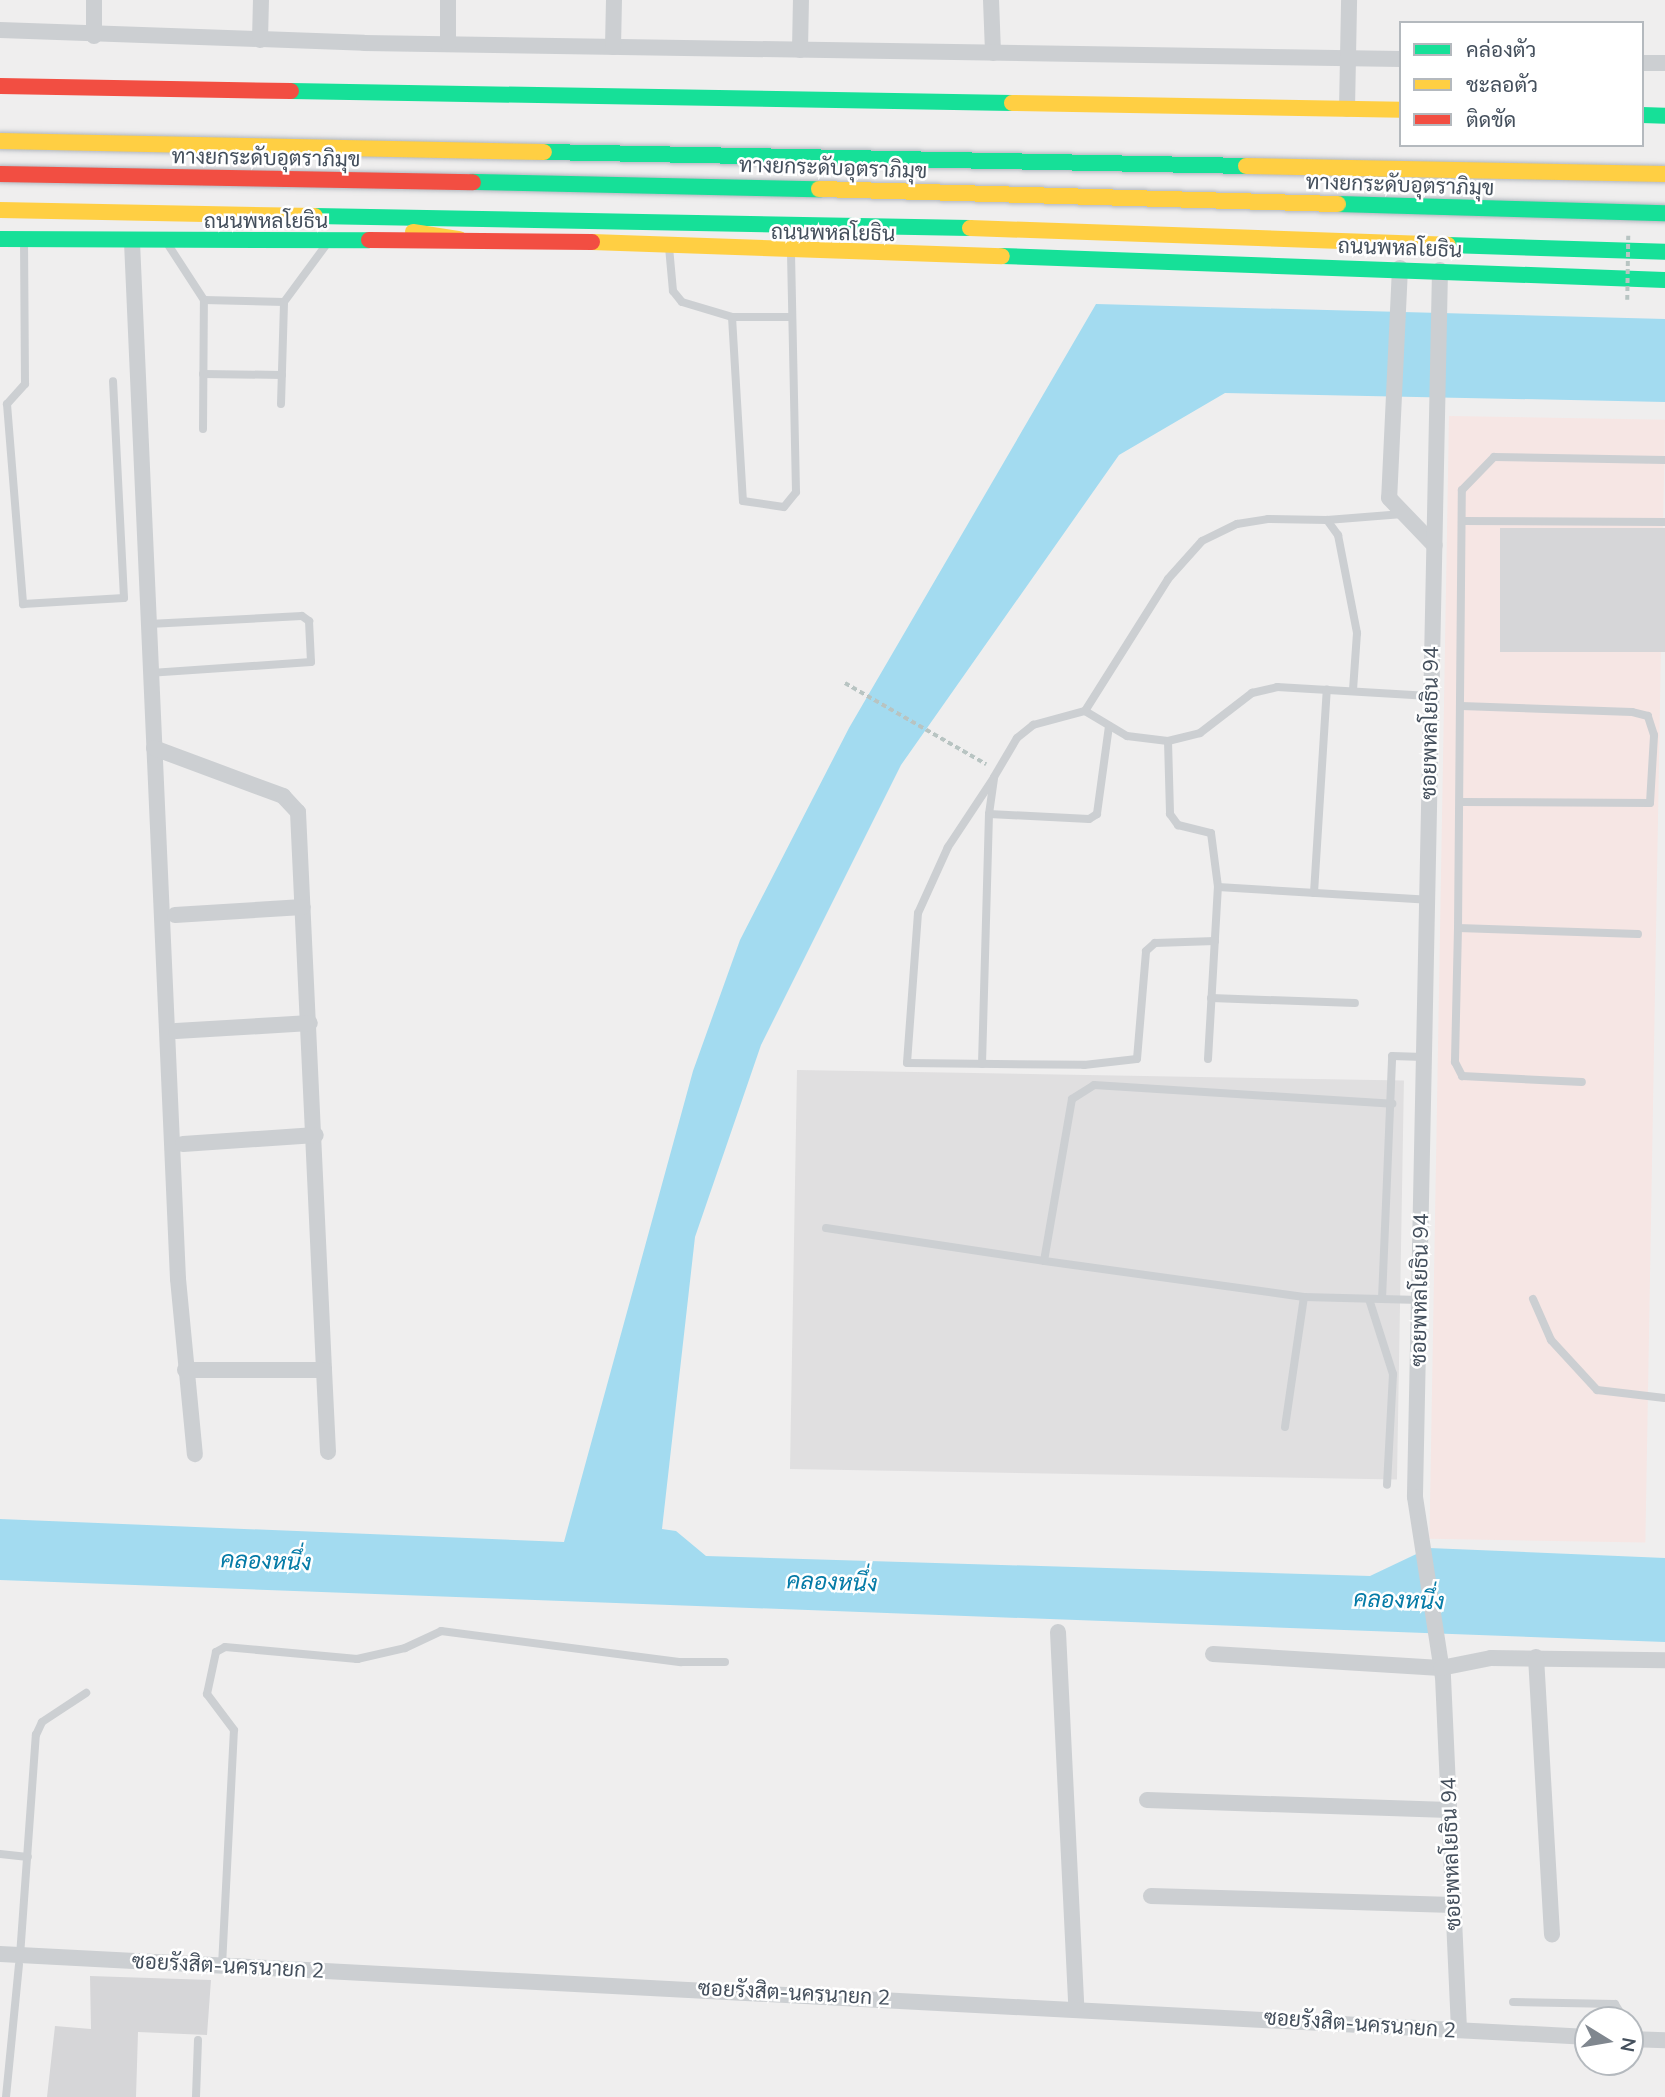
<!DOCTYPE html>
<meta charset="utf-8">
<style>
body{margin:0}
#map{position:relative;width:1665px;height:2097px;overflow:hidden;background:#efeeee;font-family:"Nunito Sans",Sarabun,sans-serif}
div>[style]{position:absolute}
.education>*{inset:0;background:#e0dfe0;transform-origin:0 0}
.medical>*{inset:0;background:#f6e6e4;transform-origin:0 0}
.water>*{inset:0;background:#a3dbf0}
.building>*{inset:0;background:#d6d6d8;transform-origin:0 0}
.path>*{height:3.5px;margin-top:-1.75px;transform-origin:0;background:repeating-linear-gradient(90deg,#b8c4c2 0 5px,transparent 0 8.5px)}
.lane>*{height:8px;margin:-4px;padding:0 4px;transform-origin:4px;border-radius:4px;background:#cccfd2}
.street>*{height:16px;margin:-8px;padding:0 8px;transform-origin:8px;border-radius:8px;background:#cccfd2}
.fast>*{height:16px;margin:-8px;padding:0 8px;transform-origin:8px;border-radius:8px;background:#16e098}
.slow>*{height:16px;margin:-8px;padding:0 8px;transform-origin:8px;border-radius:8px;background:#ffcf43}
.jam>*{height:16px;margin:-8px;padding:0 8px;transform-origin:8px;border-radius:8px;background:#f24e42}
.path-bridge>*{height:3.5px;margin-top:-1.75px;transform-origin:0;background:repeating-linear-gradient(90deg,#b8c4c2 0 5px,transparent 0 8.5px)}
.bridges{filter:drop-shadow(0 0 2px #b2b7be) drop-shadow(0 0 2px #b2b7be)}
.fast-bridge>*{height:16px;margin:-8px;padding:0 8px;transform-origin:8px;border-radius:8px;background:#16e098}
.slow-bridge>*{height:16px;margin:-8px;padding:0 8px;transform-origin:8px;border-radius:8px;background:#ffcf43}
.jam-bridge>*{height:16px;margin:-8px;padding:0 8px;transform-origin:8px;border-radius:8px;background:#f24e42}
span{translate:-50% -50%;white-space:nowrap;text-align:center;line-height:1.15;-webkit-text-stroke:5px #fff;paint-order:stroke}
.street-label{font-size:21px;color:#444f5c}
.water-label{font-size:23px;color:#057ba7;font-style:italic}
.legend{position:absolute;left:1399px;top:21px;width:245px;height:126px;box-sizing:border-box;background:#fff;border:2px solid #b4b9be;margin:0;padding:9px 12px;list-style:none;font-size:21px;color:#444f5c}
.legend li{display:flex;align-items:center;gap:14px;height:35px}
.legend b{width:35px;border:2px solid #b4b9be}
.north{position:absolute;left:1574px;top:2006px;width:70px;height:70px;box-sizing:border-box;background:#fff;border:2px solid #b4b9be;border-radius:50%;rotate:101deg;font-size:19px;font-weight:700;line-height:28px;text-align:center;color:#444f5c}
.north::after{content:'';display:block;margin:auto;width:24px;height:32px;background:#80878f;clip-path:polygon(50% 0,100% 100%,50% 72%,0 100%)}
</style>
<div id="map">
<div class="education">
<div style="left:797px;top:1070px;width:607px;height:399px;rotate:1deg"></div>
</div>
<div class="medical">
<div style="left:1449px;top:416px;width:216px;height:1123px;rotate:1deg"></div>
</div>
<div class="water">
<div style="clip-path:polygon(1096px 304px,1665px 319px,1665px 402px,1225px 393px,1119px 455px,901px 765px,761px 1045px,695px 1237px,662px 1529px,676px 1531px,706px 1556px,1370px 1576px,1429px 1548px,1665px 1558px,1665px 1642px,0 1580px,0 1519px,564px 1542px,693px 1071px,740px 940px,849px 728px)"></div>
</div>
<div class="building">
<div style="left:1500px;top:528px;width:165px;height:124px"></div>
<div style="clip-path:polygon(90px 1976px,211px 1980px,207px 2035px,138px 2032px,136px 2097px,47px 2097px,55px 2026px,91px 2029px)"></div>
</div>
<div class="path">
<div style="left:845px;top:683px;width:163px;rotate:29.9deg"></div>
</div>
<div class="lane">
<div style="left:24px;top:240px;width:144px;rotate:89.6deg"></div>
<div style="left:25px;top:384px;width:27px;rotate:132deg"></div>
<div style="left:7px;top:404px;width:201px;rotate:85.4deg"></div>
<div style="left:23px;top:604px;width:101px;rotate:-3.4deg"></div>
<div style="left:124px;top:598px;width:217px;rotate:-92.9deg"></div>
<div style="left:167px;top:243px;width:68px;rotate:57deg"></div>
<div style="left:204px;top:300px;width:80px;rotate:1.4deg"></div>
<div style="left:284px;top:302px;width:71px;rotate:-53.6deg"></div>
<div style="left:669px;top:247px;width:44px;rotate:84.8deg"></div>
<div style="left:673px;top:291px;width:14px;rotate:51deg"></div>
<div style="left:682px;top:302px;width:52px;rotate:16.7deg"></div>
<div style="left:732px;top:317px;width:59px"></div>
<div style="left:732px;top:317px;width:184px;rotate:86.6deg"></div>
<div style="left:743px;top:501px;width:41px;rotate:8.3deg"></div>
<div style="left:784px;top:507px;width:19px;rotate:-51deg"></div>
<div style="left:796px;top:492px;width:239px;rotate:-91.2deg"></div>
<div style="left:203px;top:374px;width:79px;rotate:0.7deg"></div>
<div style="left:281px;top:404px;width:102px;rotate:-88.3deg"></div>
<div style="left:203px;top:429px;width:129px;rotate:-89.6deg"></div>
<div style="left:1327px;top:520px;width:76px;rotate:-4.5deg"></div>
<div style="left:1462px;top:521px;width:203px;rotate:0.3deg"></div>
<div style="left:149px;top:624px;width:153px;rotate:-3deg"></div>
<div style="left:302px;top:616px;width:9px;rotate:36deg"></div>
<div style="left:309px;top:621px;width:41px;rotate:87.2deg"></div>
<div style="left:311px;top:662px;width:160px;rotate:176.1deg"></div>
<div style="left:1085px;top:711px;width:156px;rotate:-57.8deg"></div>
<div style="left:1168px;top:579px;width:51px;rotate:-48.2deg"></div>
<div style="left:1202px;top:541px;width:39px;rotate:-26deg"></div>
<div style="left:1237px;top:524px;width:31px;rotate:-9deg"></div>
<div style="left:1268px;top:519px;width:59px;rotate:1deg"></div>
<div style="left:1327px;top:520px;width:19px;rotate:54deg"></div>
<div style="left:1338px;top:535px;width:100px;rotate:79deg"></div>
<div style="left:1357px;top:633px;width:57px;rotate:94deg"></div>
<div style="left:1109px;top:726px;width:89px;rotate:97.8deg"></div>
<div style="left:1097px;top:814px;width:9px;rotate:148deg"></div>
<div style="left:1089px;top:819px;width:100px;rotate:-177.1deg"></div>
<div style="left:989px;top:814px;width:37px;rotate:-82deg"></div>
<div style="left:994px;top:777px;width:45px;rotate:-59.5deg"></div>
<div style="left:1017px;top:738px;width:21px;rotate:-39deg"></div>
<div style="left:1033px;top:725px;width:54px;rotate:-15.1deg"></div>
<div style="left:1085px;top:711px;width:49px;rotate:30.8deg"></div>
<div style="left:1127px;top:736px;width:41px;rotate:7deg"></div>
<div style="left:1168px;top:741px;width:33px;rotate:-14deg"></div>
<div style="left:1200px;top:733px;width:66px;rotate:-37.6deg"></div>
<div style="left:1252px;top:693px;width:26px;rotate:-13deg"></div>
<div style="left:1277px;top:687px;width:153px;rotate:3.4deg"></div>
<div style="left:1168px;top:741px;width:73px;rotate:88.4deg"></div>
<div style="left:1170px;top:814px;width:14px;rotate:54deg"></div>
<div style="left:1178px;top:825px;width:34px;rotate:14deg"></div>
<div style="left:1211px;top:833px;width:54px;rotate:82.6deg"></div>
<div style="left:1218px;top:887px;width:210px;rotate:3.5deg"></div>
<div style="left:993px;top:779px;width:82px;rotate:123.5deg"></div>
<div style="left:948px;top:847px;width:72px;rotate:114.4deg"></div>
<div style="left:918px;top:913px;width:150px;rotate:94.2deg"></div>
<div style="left:907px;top:1063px;width:177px;rotate:0.6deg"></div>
<div style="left:1084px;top:1065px;width:53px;rotate:-6.5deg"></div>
<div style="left:1137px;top:1059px;width:108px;rotate:-85.2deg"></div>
<div style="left:1146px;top:951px;width:12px;rotate:-42deg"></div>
<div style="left:1155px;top:943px;width:60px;rotate:-1.9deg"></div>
<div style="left:1461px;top:802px;width:189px;rotate:0.3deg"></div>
<div style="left:1650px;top:803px;width:68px;rotate:-86.6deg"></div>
<div style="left:1654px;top:735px;width:20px;rotate:-108deg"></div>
<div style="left:1648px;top:716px;width:16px;rotate:-166deg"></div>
<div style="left:1632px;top:712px;width:171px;rotate:-178deg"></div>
<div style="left:1314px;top:893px;width:204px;rotate:-86.4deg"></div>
<div style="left:1458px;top:928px;width:134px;rotate:91.3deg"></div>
<div style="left:1455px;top:1062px;width:16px;rotate:63deg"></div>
<div style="left:1462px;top:1076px;width:120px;rotate:2.9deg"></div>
<div style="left:1638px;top:934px;width:180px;rotate:-178.1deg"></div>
<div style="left:1458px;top:928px;width:438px;rotate:-89.5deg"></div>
<div style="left:1462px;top:490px;width:46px;rotate:-45.9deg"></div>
<div style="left:1494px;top:457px;width:171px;rotate:1deg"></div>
<div style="left:1211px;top:998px;width:144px;rotate:2deg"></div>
<div style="left:1208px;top:1059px;width:172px;rotate:-86.7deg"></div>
<div style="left:982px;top:1064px;width:250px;rotate:-88.4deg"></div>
<div style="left:826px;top:1228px;width:220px;rotate:8.6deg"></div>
<div style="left:1304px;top:1297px;width:262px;rotate:-172.1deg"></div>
<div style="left:1044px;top:1261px;width:164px;rotate:-80.2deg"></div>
<div style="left:1072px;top:1099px;width:26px;rotate:-32deg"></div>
<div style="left:1094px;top:1085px;width:299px;rotate:3.6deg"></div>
<div style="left:1369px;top:1299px;width:79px;rotate:72.3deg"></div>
<div style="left:1393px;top:1374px;width:111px;rotate:93.1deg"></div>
<div style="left:1382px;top:1299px;width:243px;rotate:-87.6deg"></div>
<div style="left:1392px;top:1056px;width:32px;rotate:2deg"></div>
<div style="left:1533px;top:1299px;width:45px;rotate:66.3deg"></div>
<div style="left:1551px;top:1340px;width:68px;rotate:47.4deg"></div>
<div style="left:1597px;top:1390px;width:68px;rotate:6.7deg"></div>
<div style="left:1285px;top:1427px;width:131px;rotate:-81.7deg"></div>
<div style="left:1304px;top:1297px;width:116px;rotate:1.5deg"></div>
<div style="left:0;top:1854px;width:28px;rotate:6deg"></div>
<div style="left:20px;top:1956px;width:222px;rotate:-85.9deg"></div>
<div style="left:36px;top:1735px;width:14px;rotate:-65deg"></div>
<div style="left:42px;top:1722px;width:53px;rotate:-33.4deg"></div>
<div style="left:222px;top:1966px;width:236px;rotate:-87.1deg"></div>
<div style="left:234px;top:1730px;width:45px;rotate:-126.9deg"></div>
<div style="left:207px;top:1694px;width:43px;rotate:-77.9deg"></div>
<div style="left:216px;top:1652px;width:10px;rotate:-29deg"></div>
<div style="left:225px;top:1647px;width:133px;rotate:5.2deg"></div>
<div style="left:357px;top:1659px;width:49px;rotate:-12.9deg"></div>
<div style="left:405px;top:1648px;width:40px;rotate:-25deg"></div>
<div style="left:441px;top:1631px;width:242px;rotate:7.4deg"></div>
<div style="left:681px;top:1662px;width:44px"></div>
<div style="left:1513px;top:2002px;width:102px;rotate:1.1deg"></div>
<div style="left:1615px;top:2004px;width:19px;rotate:58deg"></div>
<div style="left:6px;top:2097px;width:133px;rotate:-84.4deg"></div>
<div style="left:196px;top:2097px;width:57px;rotate:-88deg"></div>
</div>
<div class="street">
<div style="left:991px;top:0;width:53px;rotate:87.8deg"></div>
<div style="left:0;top:30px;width:364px;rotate:2deg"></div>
<div style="left:364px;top:43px;width:1037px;rotate:0.88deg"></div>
<div style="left:94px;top:36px;width:36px;rotate:-90deg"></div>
<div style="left:260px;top:40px;width:40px;rotate:-88.6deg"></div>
<div style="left:448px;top:44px;width:44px;rotate:-90deg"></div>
<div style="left:613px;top:47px;width:47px;rotate:-88.8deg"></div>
<div style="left:800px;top:50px;width:50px;rotate:-88.9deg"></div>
<div style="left:1642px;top:63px;width:23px"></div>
<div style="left:1347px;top:109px;width:109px;rotate:-88.9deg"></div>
<div style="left:132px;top:242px;width:1038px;rotate:87.46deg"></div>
<div style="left:178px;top:1279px;width:176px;rotate:84.5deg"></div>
<div style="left:1400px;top:268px;width:230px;rotate:92.7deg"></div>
<div style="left:1389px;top:498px;width:66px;rotate:46.2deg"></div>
<div style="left:1440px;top:270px;width:1227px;rotate:91.17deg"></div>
<div style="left:1415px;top:1497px;width:182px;rotate:81.2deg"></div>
<div style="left:1443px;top:1677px;width:353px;rotate:87.4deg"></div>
<div style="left:154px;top:748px;width:138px;rotate:20.4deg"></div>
<div style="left:283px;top:796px;width:22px;rotate:47deg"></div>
<div style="left:298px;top:812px;width:559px;rotate:87.33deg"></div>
<div style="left:175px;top:915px;width:128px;rotate:-3.6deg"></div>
<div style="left:176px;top:1031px;width:134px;rotate:-3.4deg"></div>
<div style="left:183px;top:1144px;width:133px;rotate:-3.9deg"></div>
<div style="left:185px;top:1370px;width:139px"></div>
<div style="left:324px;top:1370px;width:82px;rotate:87.2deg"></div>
<div style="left:1058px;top:1632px;width:374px;rotate:87.2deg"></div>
<div style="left:1213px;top:1654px;width:228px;rotate:3.5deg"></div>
<div style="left:1441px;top:1668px;width:51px;rotate:-11.3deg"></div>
<div style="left:1491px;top:1658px;width:174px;rotate:0.7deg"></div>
<div style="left:1536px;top:1657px;width:278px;rotate:86.7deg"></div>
<div style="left:1147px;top:1800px;width:302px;rotate:1.9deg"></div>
<div style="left:1151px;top:1896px;width:302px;rotate:1.7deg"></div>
<div style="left:0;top:1954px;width:1590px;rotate:2.99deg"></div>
<div style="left:1630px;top:2039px;width:35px;rotate:2deg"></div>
</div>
<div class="fast">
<div style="left:291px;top:91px;width:721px;rotate:0.95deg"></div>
<div style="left:1642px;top:115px;width:23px;rotate:2deg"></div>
<div style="left:315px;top:216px;width:655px;rotate:1.05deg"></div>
<div style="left:0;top:239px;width:369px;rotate:0.2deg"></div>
<div style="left:1448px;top:245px;width:217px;rotate:1.8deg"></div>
<div style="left:1002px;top:256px;width:663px;rotate:2.07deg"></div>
</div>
<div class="slow">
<div style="left:1012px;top:103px;width:389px;rotate:1deg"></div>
<div style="left:0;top:210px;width:315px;rotate:1.1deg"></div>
<div style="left:970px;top:228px;width:478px;rotate:2deg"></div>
<div style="left:413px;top:232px;width:47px;rotate:8.7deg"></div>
<div style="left:592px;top:242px;width:410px;rotate:2deg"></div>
</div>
<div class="jam">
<div style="left:0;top:86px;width:291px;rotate:1deg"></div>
<div style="left:369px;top:240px;width:223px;rotate:0.5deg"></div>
</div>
<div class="path-bridge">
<div style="left:1627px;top:300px;width:64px;rotate:-89.1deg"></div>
</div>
<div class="bridges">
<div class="fast-bridge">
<div style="left:544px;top:152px;width:702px;rotate:1.14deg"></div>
<div style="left:473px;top:182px;width:346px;rotate:1.2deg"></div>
<div style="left:1338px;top:204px;width:327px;rotate:1.6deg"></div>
</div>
<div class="slow-bridge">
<div style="left:0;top:141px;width:544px;rotate:1.16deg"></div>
<div style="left:1246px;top:166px;width:419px;rotate:1.1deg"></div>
<div style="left:819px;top:189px;width:519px;rotate:1.66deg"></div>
</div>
<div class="jam-bridge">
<div style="left:0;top:174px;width:473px;rotate:1deg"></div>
</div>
</div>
<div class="street-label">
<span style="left:266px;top:158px;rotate:1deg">ทางยกระดับอุตราภิมุข</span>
<span style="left:833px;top:168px;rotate:2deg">ทางยกระดับอุตราภิมุข</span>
<span style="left:1400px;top:185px;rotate:2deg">ทางยกระดับอุตราภิมุข</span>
<span style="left:266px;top:221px">ถนนพหลโยธิน</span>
<span style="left:833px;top:233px;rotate:1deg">ถนนพหลโยธิน</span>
<span style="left:1400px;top:248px;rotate:2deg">ถนนพหลโยธิน</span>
<span style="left:1430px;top:723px;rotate:-89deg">ซอยพหลโยธิน 94</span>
<span style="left:1420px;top:1290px;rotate:-89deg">ซอยพหลโยธิน 94</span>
<span style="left:1451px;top:1854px;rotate:-92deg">ซอยพหลโยธิน 94</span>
<span style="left:228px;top:1966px;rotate:3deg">ซอยรังสิต-นครนายก 2</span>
<span style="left:794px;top:1993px;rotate:3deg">ซอยรังสิต-นครนายก 2</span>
<span style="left:1360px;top:2024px;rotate:4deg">ซอยรังสิต-นครนายก 2</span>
</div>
<div class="water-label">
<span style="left:266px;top:1562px;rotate:2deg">คลองหนึ่ง</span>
<span style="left:832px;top:1583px;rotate:2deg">คลองหนึ่ง</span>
<span style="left:1399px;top:1601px;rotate:2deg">คลองหนึ่ง</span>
</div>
<ul class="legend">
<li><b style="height:9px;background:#16e098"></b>คล่องตัว</li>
<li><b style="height:9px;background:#ffcf43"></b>ชะลอตัว</li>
<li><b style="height:9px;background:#f24e42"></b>ติดขัด</li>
</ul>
<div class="north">N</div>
</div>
